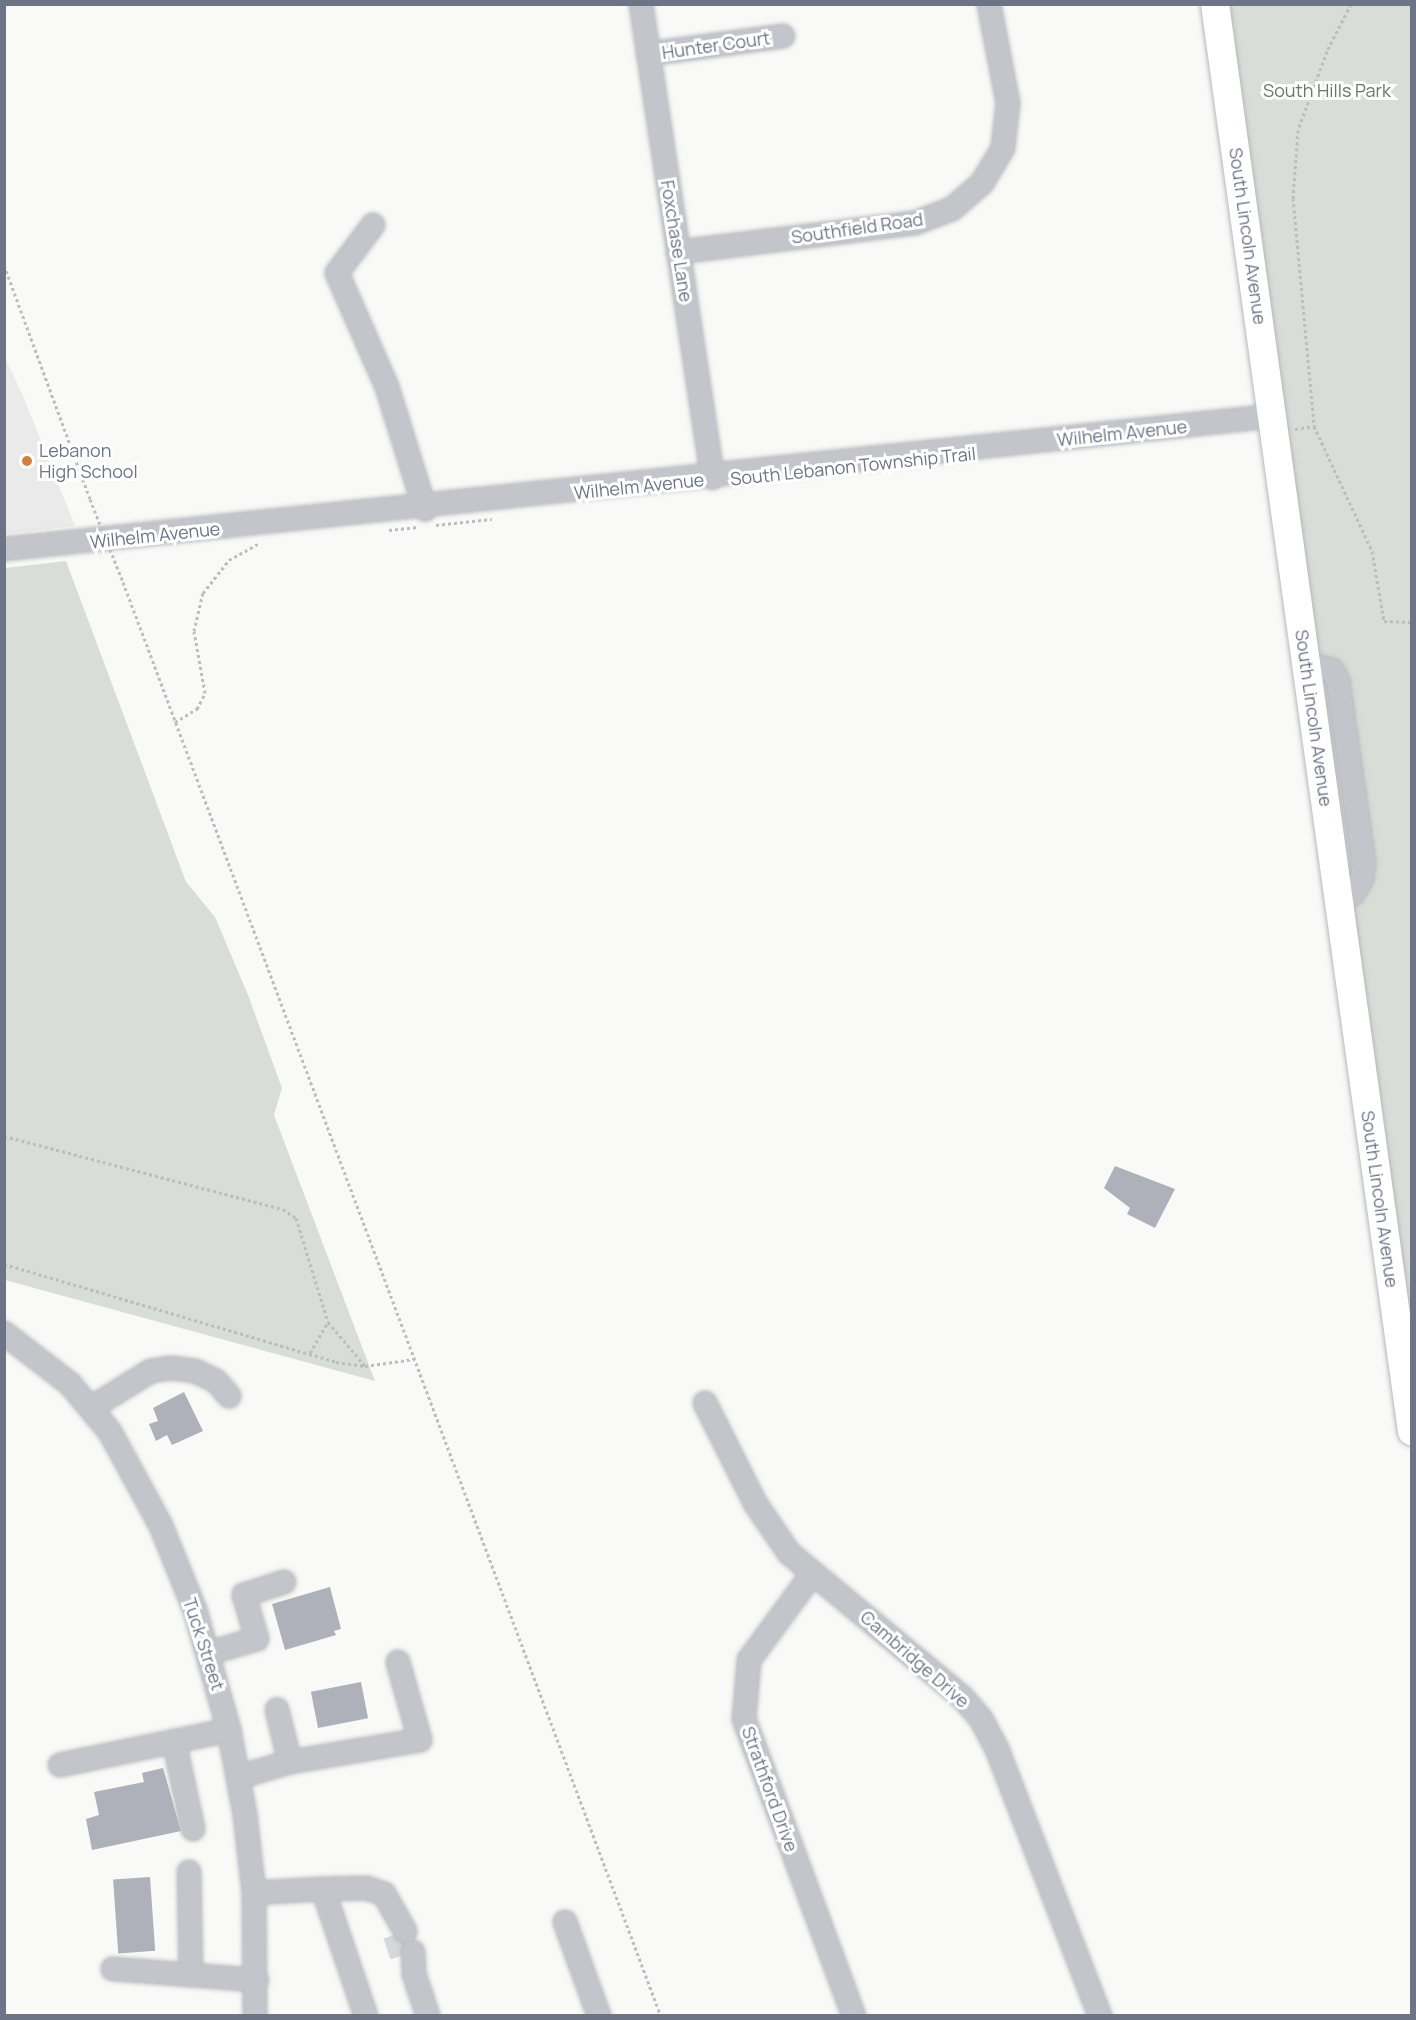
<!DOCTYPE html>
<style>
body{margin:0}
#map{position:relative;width:1416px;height:2020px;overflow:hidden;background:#f9f9f7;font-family:Manrope,sans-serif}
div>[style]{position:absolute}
.built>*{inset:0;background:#eaeaea}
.green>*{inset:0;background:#d8ded7}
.building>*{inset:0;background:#aeb1b9;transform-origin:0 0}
.minor-tunnel>*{height:22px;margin-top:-11px;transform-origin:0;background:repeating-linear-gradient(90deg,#d6d8da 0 22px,transparent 0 33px)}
.path>*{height:3px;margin-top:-1.5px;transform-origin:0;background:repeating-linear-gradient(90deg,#bbbdc0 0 3px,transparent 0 6px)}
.roads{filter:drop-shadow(0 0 2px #b7b9be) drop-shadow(0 0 2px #b7b9be)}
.minor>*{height:22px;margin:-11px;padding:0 11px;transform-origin:11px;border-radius:11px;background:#c3c5ca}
.major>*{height:28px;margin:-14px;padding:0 14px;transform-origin:14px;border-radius:14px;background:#fff}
.path-bridge>*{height:3px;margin-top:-1.5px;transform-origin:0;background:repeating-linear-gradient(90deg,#bbbdc0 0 3px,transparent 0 6px)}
.dots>*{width:16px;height:16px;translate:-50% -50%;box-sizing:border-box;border:3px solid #fff;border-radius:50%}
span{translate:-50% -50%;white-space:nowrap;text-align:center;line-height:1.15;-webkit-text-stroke:6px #fff;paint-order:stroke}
.street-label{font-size:18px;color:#6c7485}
.park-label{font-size:18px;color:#667866}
.poi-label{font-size:18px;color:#6c7485}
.left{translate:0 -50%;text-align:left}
.frame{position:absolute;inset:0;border:6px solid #6c7485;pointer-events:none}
</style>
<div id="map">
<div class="built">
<div style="clip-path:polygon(4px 355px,23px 396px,75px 526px,5px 534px)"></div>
</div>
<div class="green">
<div style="clip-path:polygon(1230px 5px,1411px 5px,1411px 1325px,1272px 337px)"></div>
<div style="clip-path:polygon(66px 561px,186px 882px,215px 917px,248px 995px,282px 1088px,274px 1115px,375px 1381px,5px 1280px,5px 568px)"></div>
</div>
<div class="building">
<div style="clip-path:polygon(1115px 1166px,1175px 1189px,1155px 1228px,1127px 1214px,1130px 1208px,1104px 1188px)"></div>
<div style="clip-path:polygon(184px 1392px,203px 1431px,172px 1445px,167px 1435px,156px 1441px,149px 1424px,158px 1421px,153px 1408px)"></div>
<div style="clip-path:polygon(330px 1587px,341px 1629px,334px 1631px,336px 1635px,285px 1650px,272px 1604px)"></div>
<div style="left:361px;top:1682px;width:37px;height:51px;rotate:79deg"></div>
<div style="clip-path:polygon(163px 1768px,181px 1831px,92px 1850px,86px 1819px,99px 1815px,94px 1792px,144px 1782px,142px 1773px)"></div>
<div style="left:150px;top:1877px;width:74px;height:37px;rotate:86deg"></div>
</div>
<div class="minor-tunnel">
<div style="left:394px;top:1935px;width:23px;rotate:72deg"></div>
</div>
<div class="path">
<div style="left:1351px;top:4px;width:53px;rotate:117.1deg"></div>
<div style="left:1327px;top:51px;width:84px;rotate:110.2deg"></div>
<div style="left:1298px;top:130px;width:68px;rotate:94.2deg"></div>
<div style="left:1293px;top:198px;width:229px;rotate:84.7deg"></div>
<div style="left:1314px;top:426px;width:138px;rotate:65.1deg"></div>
<div style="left:1372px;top:551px;width:71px;rotate:80.3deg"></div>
<div style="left:1384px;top:621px;width:28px;rotate:2deg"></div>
<div style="left:4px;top:265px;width:249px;rotate:69.8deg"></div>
<div style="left:1295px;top:429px;width:19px;rotate:-9deg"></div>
<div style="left:436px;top:525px;width:56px;rotate:-6.1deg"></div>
<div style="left:389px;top:530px;width:29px;rotate:-6deg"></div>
<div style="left:123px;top:582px;width:1532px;rotate:69.44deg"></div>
<div style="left:175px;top:722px;width:26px;rotate:-31deg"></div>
<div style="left:197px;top:709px;width:18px;rotate:-63deg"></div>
<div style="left:205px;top:693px;width:63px;rotate:-100.1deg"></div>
<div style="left:194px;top:631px;width:39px;rotate:-77deg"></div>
<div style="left:203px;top:593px;width:42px;rotate:-51.8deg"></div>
<div style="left:229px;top:560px;width:35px;rotate:-29deg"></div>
<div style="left:4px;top:1136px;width:288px;rotate:14.7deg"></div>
<div style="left:283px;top:1209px;width:16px;rotate:35deg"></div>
<div style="left:296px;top:1218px;width:109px;rotate:72.9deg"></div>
<div style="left:328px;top:1322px;width:57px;rotate:49.9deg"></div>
<div style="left:4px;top:1264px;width:346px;rotate:16.4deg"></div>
<div style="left:336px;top:1362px;width:29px;rotate:8deg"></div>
<div style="left:365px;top:1366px;width:50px;rotate:-8deg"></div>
<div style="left:310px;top:1353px;width:36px;rotate:-60deg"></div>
</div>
<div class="roads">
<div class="minor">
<div style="left:641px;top:4px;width:479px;rotate:81.4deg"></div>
<div style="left:648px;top:54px;width:136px;rotate:-7.6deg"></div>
<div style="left:373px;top:225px;width:60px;rotate:126.9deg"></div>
<div style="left:337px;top:273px;width:124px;rotate:66.3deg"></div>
<div style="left:387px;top:387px;width:128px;rotate:72.7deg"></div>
<div style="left:678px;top:252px;width:239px;rotate:-7deg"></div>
<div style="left:915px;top:223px;width:40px;rotate:-21deg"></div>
<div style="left:952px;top:209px;width:40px;rotate:-41deg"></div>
<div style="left:982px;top:183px;width:41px;rotate:-59deg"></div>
<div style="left:1003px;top:148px;width:45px;rotate:-83.7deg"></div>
<div style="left:1008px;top:103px;width:101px;rotate:-100.9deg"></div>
<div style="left:4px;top:549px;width:1276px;rotate:-5.98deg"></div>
<div style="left:1306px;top:664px;width:27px;rotate:13deg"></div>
<div style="left:1332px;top:670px;width:13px;rotate:61deg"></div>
<div style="left:1338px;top:681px;width:184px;rotate:81.9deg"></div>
<div style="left:1364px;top:863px;width:15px;rotate:98deg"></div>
<div style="left:1362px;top:878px;width:18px;rotate:119deg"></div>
<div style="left:1353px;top:894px;width:15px;rotate:160deg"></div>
<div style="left:4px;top:1333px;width:83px;rotate:37.7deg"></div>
<div style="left:70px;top:1384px;width:62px;rotate:50.2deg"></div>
<div style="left:110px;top:1432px;width:107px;rotate:61.5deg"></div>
<div style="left:161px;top:1526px;width:91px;rotate:68deg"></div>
<div style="left:195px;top:1610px;width:125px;rotate:74.2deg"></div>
<div style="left:229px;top:1730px;width:86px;rotate:79.3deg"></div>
<div style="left:245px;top:1815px;width:79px;rotate:83.4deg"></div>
<div style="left:254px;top:1893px;width:123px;rotate:89.5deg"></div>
<div style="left:705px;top:1403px;width:112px;rotate:63.4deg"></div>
<div style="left:755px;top:1503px;width:60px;rotate:55.8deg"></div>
<div style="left:789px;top:1553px;width:225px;rotate:39.8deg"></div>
<div style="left:962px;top:1697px;width:29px;rotate:49deg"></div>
<div style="left:981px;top:1719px;width:34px;rotate:62deg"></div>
<div style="left:997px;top:1749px;width:286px;rotate:68.9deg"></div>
<div style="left:91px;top:1408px;width:70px;rotate:-31.7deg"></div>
<div style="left:151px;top:1371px;width:20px;rotate:-9deg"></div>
<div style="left:171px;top:1368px;width:24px;rotate:7deg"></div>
<div style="left:195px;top:1371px;width:23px;rotate:25deg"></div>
<div style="left:216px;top:1381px;width:20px;rotate:49deg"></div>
<div style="left:813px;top:1573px;width:108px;rotate:126.3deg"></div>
<div style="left:749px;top:1660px;width:59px;rotate:94.8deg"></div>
<div style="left:744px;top:1719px;width:317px;rotate:69.7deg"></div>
<div style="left:209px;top:1653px;width:50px;rotate:-16.3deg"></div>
<div style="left:257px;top:1639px;width:46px;rotate:-106.5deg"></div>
<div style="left:244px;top:1595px;width:42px;rotate:-18deg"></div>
<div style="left:174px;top:1741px;width:90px;rotate:77.8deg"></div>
<div style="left:290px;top:1762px;width:132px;rotate:-9.6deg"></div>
<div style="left:420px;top:1740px;width:81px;rotate:-105.8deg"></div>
<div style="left:60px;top:1765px;width:173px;rotate:-11.7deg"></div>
<div style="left:239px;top:1777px;width:53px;rotate:-16.4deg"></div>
<div style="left:290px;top:1762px;width:54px;rotate:-104deg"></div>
<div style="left:189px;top:1872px;width:103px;rotate:88.9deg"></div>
<div style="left:323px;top:1889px;width:43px;rotate:-1.3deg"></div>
<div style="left:366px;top:1888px;width:19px;rotate:18deg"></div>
<div style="left:384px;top:1894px;width:43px;rotate:60.4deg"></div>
<div style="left:254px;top:1893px;width:69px;rotate:-3.3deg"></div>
<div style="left:323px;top:1889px;width:134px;rotate:71.3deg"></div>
<div style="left:565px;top:1922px;width:100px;rotate:70.1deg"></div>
<div style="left:413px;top:1952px;width:22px;rotate:87deg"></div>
<div style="left:414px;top:1974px;width:44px;rotate:71.6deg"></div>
<div style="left:113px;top:1969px;width:144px;rotate:4.4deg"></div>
</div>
<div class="major">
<div style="left:1215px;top:4px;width:1441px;rotate:82.14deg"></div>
</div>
</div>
<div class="path-bridge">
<div style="left:90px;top:499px;width:89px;rotate:68.3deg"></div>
</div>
<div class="dots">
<div style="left:27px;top:461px;background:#d1813f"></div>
</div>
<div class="street-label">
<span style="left:716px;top:45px;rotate:-8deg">Hunter Court</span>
<span style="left:857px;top:228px;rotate:-8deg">Southfield Road</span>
<span style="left:1248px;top:236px;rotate:82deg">South Lincoln Avenue</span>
<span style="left:677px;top:241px;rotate:81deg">Foxchase Lane</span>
<span style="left:1122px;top:433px;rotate:-6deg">Wilhelm Avenue</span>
<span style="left:853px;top:466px;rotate:-6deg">South Lebanon Township Trail</span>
<span style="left:639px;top:486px;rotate:-6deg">Wilhelm Avenue</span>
<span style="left:155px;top:535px;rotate:-6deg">Wilhelm Avenue</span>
<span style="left:1314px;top:718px;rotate:82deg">South Lincoln Avenue</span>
<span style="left:1380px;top:1199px;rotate:82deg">South Lincoln Avenue</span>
<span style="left:204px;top:1644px;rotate:72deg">Tuck Street</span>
<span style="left:915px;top:1659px;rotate:41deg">Cambridge Drive</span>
<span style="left:770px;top:1789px;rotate:70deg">Strathford Drive</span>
</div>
<div class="park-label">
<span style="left:1327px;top:90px">South Hills Park</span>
</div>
<div class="poi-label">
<span class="left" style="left:39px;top:461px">Lebanon<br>High School</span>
</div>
<div class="frame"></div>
</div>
